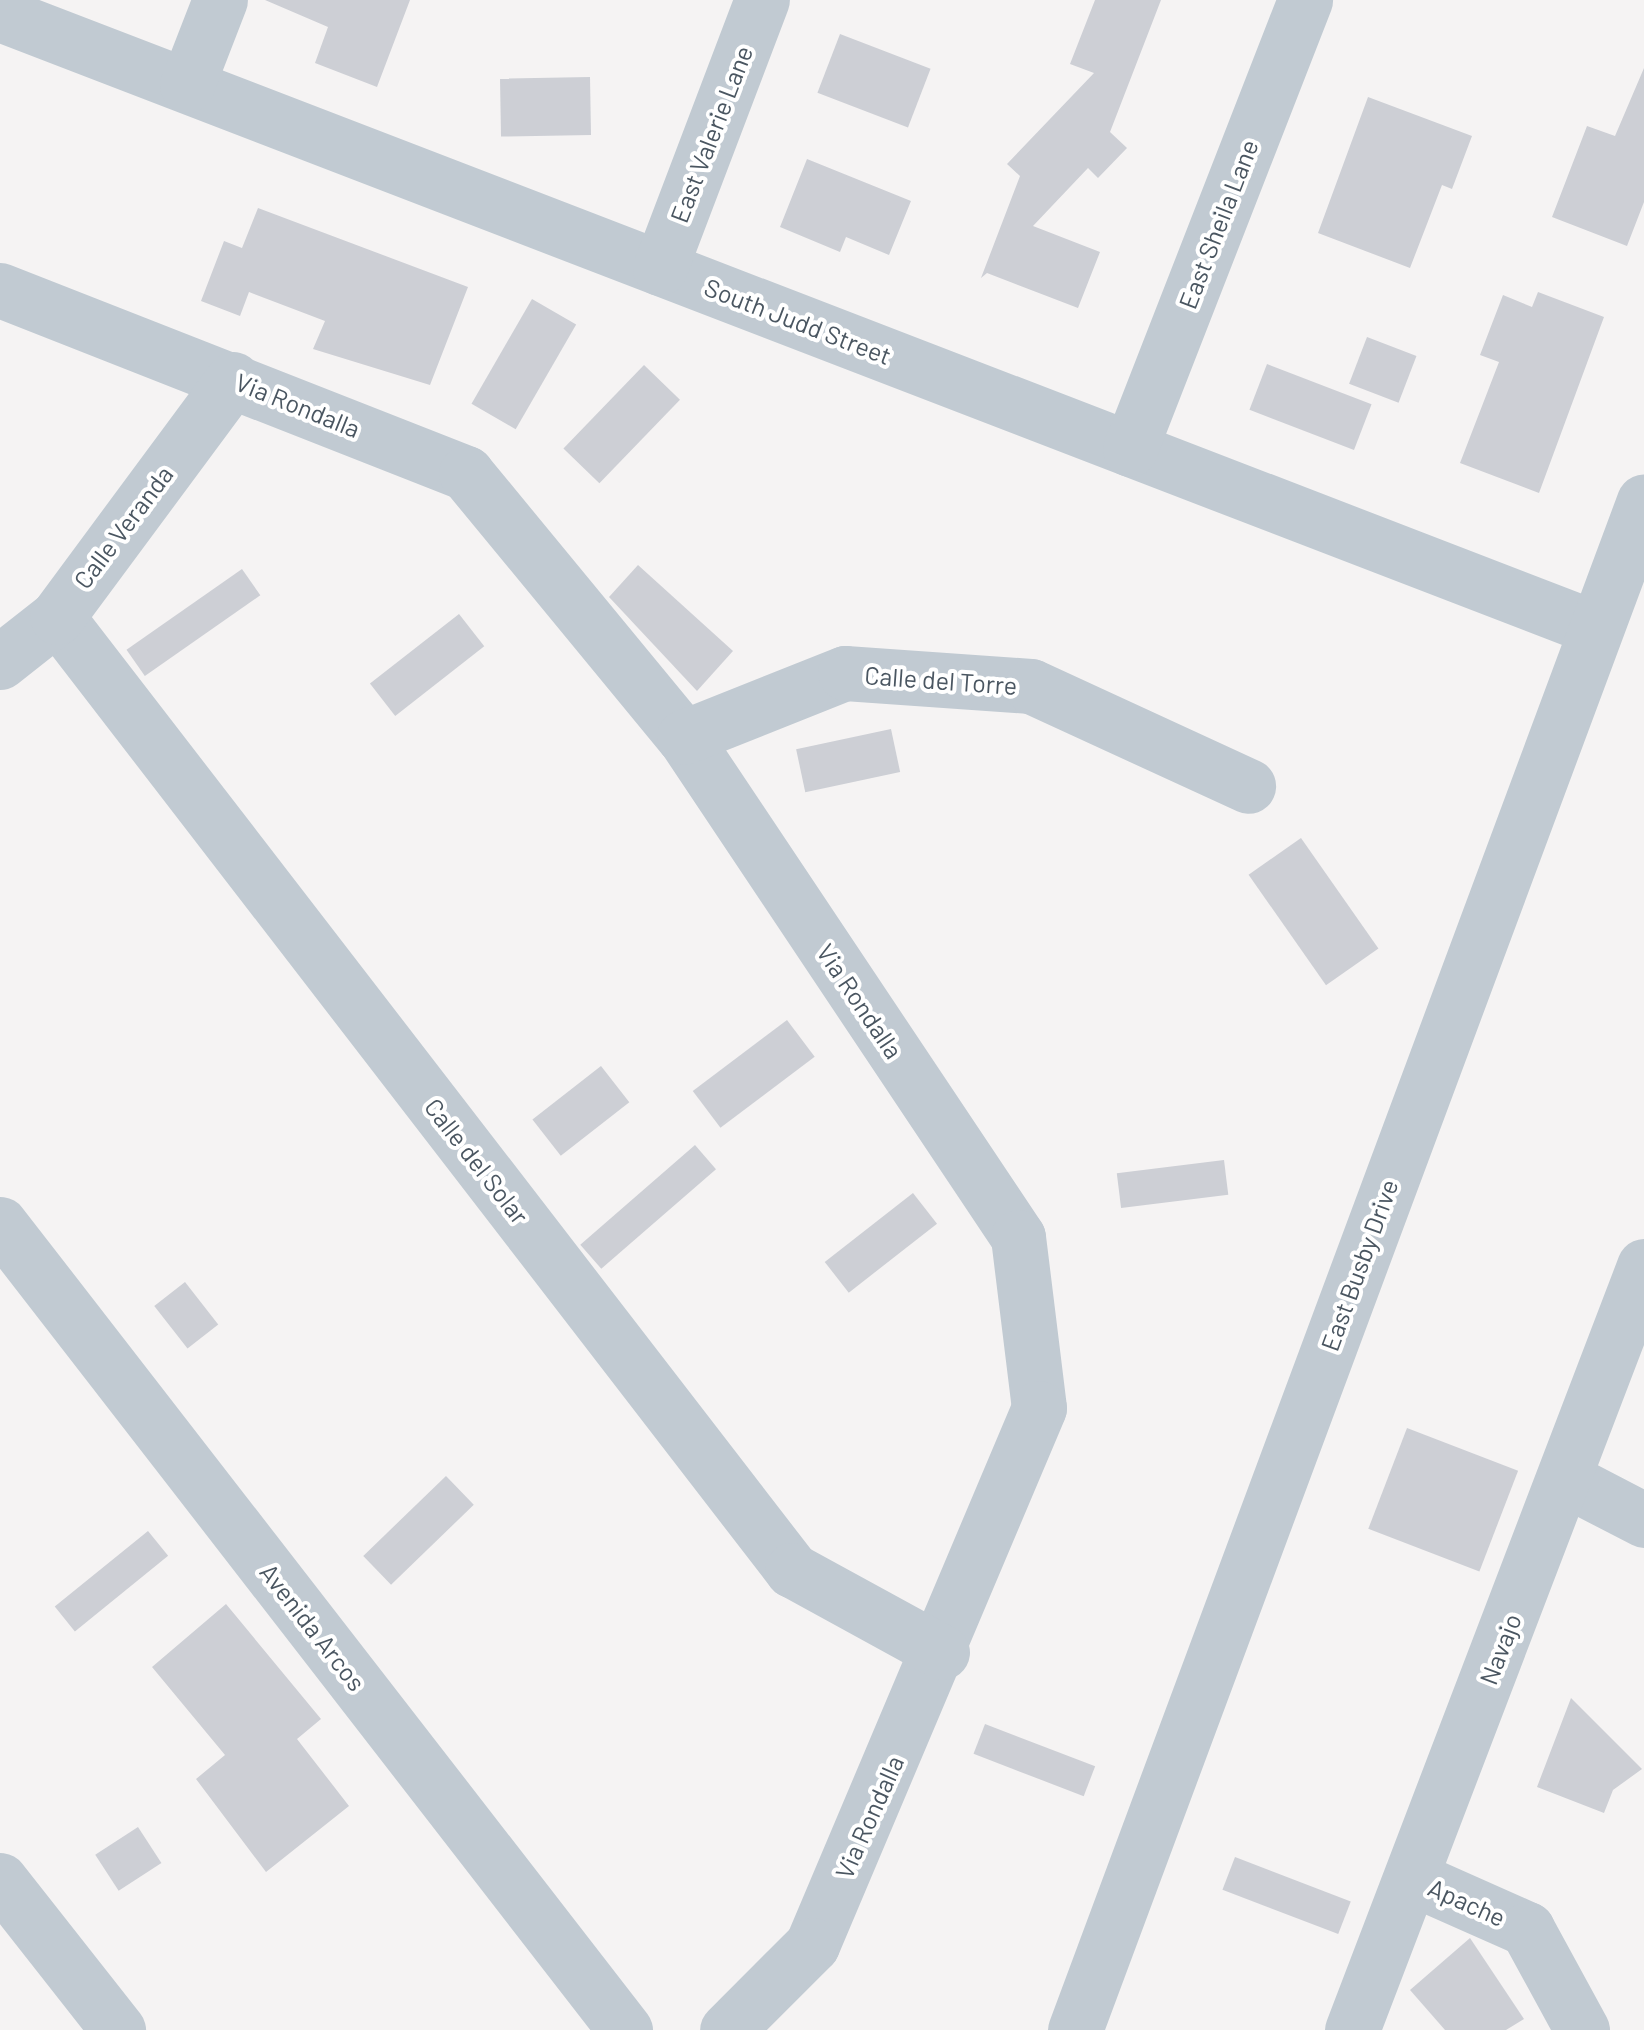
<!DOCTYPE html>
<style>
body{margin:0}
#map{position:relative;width:1644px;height:2030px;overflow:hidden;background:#f5f3f3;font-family:Barlow,sans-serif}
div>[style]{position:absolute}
.building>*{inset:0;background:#cdcfd5;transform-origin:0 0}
.minor>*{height:55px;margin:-27.5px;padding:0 27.5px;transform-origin:27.5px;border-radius:27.5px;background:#c1cad2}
span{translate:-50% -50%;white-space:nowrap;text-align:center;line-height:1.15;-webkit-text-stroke:8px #fff;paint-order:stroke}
.street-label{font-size:25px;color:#4a5661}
</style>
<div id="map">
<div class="building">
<div style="clip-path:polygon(265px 0,410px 0,377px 87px,315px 63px,328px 27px)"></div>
<div style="clip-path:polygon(1095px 0,1161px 0,1110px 132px,1127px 148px,1098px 178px,1088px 168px,1033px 226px,1100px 252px,1078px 308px,987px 273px,981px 278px,1020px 176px,1007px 164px,1094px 73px,1070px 64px)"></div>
<div style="left:840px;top:34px;width:97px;height:63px;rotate:21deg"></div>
<div style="clip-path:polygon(1644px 68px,1644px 202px,1627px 246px,1552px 217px,1587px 126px,1615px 136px)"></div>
<div style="left:590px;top:77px;width:58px;height:90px;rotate:89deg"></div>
<div style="clip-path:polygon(1368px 97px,1472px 136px,1452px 189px,1442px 185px,1410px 268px,1318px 233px)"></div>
<div style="clip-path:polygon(807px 159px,911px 201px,889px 255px,846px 237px,840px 252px,780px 227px)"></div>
<div style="clip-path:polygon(258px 208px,468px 287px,430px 385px,313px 349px,325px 321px,249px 292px,240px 316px,201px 301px,224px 241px,242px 248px)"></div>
<div style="clip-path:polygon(1538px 292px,1604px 317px,1539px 493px,1460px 463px,1499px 362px,1480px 355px,1503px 295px,1532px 307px)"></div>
<div style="left:532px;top:299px;width:51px;height:121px;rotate:30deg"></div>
<div style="left:1367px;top:337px;width:53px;height:50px;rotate:21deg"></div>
<div style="left:1267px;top:364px;width:112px;height:49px;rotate:21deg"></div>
<div style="left:644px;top:365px;width:50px;height:116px;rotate:44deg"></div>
<div style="clip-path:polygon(638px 565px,733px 651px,697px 691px,609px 597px)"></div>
<div style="left:242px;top:569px;width:32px;height:141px;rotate:55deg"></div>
<div style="left:459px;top:614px;width:41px;height:113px;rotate:52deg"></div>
<div style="left:891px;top:729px;width:44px;height:97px;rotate:78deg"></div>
<div style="left:1301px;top:838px;width:135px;height:64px;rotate:55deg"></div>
<div style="left:787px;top:1020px;width:46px;height:118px;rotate:53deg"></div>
<div style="left:601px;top:1066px;width:46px;height:87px;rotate:52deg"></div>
<div style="left:695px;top:1145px;width:32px;height:152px;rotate:49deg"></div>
<div style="left:1224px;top:1160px;width:35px;height:108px;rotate:83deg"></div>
<div style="left:913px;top:1193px;width:39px;height:112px;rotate:52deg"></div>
<div style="left:185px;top:1282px;width:54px;height:39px;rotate:52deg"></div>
<div style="left:1407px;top:1428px;width:119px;height:108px;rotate:21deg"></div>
<div style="left:446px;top:1476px;width:40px;height:115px;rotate:46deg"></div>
<div style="left:148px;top:1531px;width:32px;height:120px;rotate:51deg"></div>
<div style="clip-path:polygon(226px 1604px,321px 1719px,297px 1739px,349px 1806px,266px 1872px,196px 1779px,225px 1755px,152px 1667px)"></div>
<div style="clip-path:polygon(1571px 1698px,1642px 1769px,1613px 1790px,1604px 1813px,1537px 1787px)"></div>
<div style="left:985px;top:1724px;width:118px;height:32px;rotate:21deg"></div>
<div style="left:138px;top:1827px;width:43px;height:51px;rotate:57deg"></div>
<div style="left:1235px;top:1857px;width:124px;height:35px;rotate:21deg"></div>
<div style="clip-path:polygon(1470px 1938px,1524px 2019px,1506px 2030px,1445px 2030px,1410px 1990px)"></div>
</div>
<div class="minor">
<div style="left:0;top:14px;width:1709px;rotate:21.05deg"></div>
<div style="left:187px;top:85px;width:91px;rotate:-68.8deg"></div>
<div style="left:660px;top:268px;width:287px;rotate:-69.2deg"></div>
<div style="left:0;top:290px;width:501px;rotate:21.44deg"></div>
<div style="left:466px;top:473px;width:342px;rotate:50.5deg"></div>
<div style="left:684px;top:737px;width:601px;rotate:56.26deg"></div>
<div style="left:1018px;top:1237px;width:172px;rotate:83deg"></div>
<div style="left:1039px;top:1408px;width:583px;rotate:112.91deg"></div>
<div style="left:812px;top:1945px;width:120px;rotate:135deg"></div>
<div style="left:1130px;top:449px;width:482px;rotate:-68.7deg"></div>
<div style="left:57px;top:617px;width:1204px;rotate:52.36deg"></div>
<div style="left:792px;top:1570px;width:171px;rotate:28.7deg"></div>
<div style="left:0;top:662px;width:73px;rotate:-38.3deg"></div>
<div style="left:57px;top:617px;width:296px;rotate:-53.5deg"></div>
<div style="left:684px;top:737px;width:173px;rotate:-21.7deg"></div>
<div style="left:845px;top:673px;width:186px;rotate:4deg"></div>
<div style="left:1031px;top:686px;width:239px;rotate:24.7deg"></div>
<div style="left:0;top:1224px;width:1020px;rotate:52.21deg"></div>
<div style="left:1565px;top:1479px;width:89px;rotate:27.4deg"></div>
<div style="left:1412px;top:1878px;width:126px;rotate:23.9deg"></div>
<div style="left:1527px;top:1929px;width:115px;rotate:61.4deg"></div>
<div style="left:0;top:1880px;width:191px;rotate:51.8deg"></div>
<div style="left:1075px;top:2030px;width:1631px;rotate:-69.59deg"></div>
<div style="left:1352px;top:2030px;width:818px;rotate:-69.08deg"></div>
</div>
<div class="street-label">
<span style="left:711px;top:134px;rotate:-69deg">East Valerie Lane</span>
<span style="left:1218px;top:224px;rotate:-69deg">East Sheila Lane</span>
<span style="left:798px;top:321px;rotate:21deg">South Judd Street</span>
<span style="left:298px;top:405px;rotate:22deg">Via Rondalla</span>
<span style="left:123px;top:527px;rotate:-53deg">Calle Veranda</span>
<span style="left:941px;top:680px;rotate:4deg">Calle del Torre</span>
<span style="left:860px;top:1001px;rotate:56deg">Via Rondalla</span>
<span style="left:477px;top:1161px;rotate:52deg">Calle del Solar</span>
<span style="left:1359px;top:1265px;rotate:-70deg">East Busby Drive</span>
<span style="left:313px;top:1627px;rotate:52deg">Avenida Arcos</span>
<span style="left:1500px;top:1649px;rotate:-69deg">Navajo</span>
<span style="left:869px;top:1817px;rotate:-66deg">Via Rondalla</span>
<span style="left:1467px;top:1902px;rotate:24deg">Apache</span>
</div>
</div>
